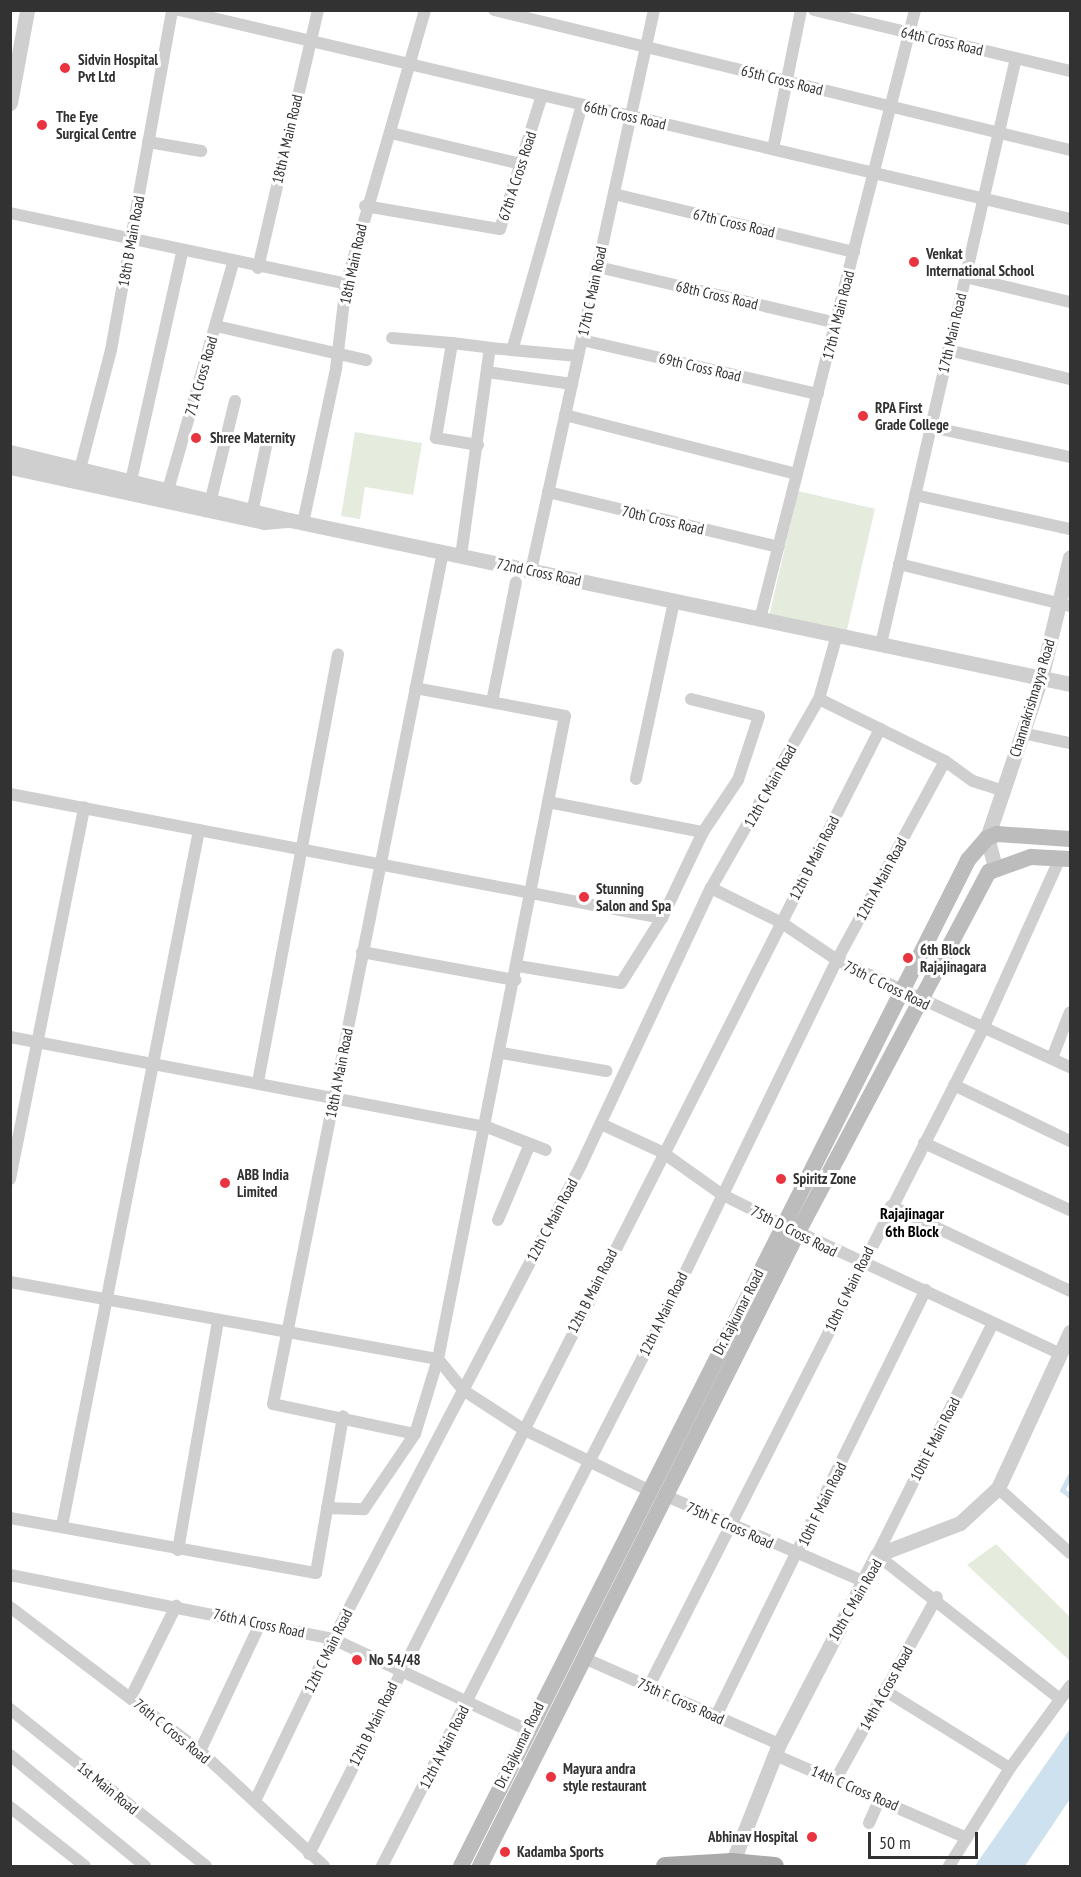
<!DOCTYPE html>
<style>
body{margin:0}
#map{position:relative;width:1081px;height:1877px;overflow:hidden;background:#fff;font-family:"PT Sans Narrow",sans-serif}
div>[style]{position:absolute}
.green>*{inset:0;background:#e5ecde;transform-origin:0 0}
.water>*{inset:0;background:#cde1ee}
.stream>*{height:4.5px;margin:-2.25px;padding:0 2.25px;transform-origin:2.25px;border-radius:2.25px;background:#cde1ee}
.minor>*{height:12px;margin:-6px;padding:0 6px;transform-origin:6px;border-radius:6px;background:#cfcfcf}
.tertiary>*{height:15px;margin:-7.5px;padding:0 7.5px;transform-origin:7.5px;border-radius:7.5px;background:#cfcfcf}
.secondary>*{height:16px;margin:-8px;padding:0 8px;transform-origin:8px;border-radius:8px;background:#bcbcbc}
.primary>*{height:18px;margin:-9px;padding:0 9px;transform-origin:9px;border-radius:9px;background:#aaa}
.dots>*{width:16px;height:16px;translate:-50% -50%;box-sizing:border-box;border:3px solid #fff;border-radius:50%}
span{translate:-50% -50%;white-space:nowrap;text-align:center;line-height:1.15;-webkit-text-stroke:6px #fff;paint-order:stroke}
.street-label{font-size:15px;color:#323232}
.poi-label{font-size:15px;color:#323232;font-weight:700}
.left{translate:0 -50%;text-align:left}
.right{translate:-100% -50%;text-align:right}
.neighbourhood-label{font-size:16px;color:#000;font-weight:700}
.frame{position:absolute;inset:0;border:12px solid #323232;pointer-events:none}
.scale{position:absolute;left:868px;top:1832px;width:110px;height:27px;box-sizing:border-box;border:3px solid #323232;border-top:0;padding-left:8px;font-size:18px;line-height:21px;white-space:nowrap;color:#323232;-webkit-text-stroke:4px #fff;paint-order:stroke}
</style>
<div id="map">
<div class="green">
<div style="clip-path:polygon(355px 432px,422px 443px,413px 495px,365px 487px,360px 519px,341px 516px)"></div>
<div style="left:798px;top:491px;width:79px;height:127px;rotate:13deg"></div>
<div style="clip-path:polygon(996px 1544px,1070px 1617px,1070px 1661px,967px 1565px)"></div>
</div>
<div class="water">
<div style="clip-path:polygon(1070px 1729px,1070px 1799px,1025px 1866px,975px 1866px)"></div>
</div>
<div class="stream">
<div style="left:1070px;top:1476px;width:16px;rotate:117deg"></div>
<div style="left:1063px;top:1490px;width:9px;rotate:41deg"></div>
</div>
<div class="minor">
<div style="left:179px;top:10px;width:915px;rotate:13.2deg"></div>
<div style="left:494px;top:10px;width:593px;rotate:13.66deg"></div>
<div style="left:814px;top:10px;width:263px;rotate:13.4deg"></div>
<div style="left:391px;top:133px;width:134px;rotate:13.4deg"></div>
<div style="left:148px;top:142px;width:54px;rotate:9.6deg"></div>
<div style="left:773px;top:149px;width:142px;rotate:-78.6deg"></div>
<div style="left:614px;top:194px;width:247px;rotate:13.6deg"></div>
<div style="left:365px;top:206px;width:137px;rotate:9.7deg"></div>
<div style="left:500px;top:229px;width:140px;rotate:-72.6deg"></div>
<div style="left:10px;top:213px;width:343px;rotate:11.9deg"></div>
<div style="left:598px;top:267px;width:244px;rotate:13.2deg"></div>
<div style="left:258px;top:268px;width:265px;rotate:-76.9deg"></div>
<div style="left:965px;top:277px;width:108px;rotate:13.4deg"></div>
<div style="left:216px;top:326px;width:154px;rotate:12.8deg"></div>
<div style="left:392px;top:338px;width:60px;rotate:4.8deg"></div>
<div style="left:582px;top:340px;width:242px;rotate:12.9deg"></div>
<div style="left:513px;top:347px;width:252px;rotate:-74.1deg"></div>
<div style="left:948px;top:350px;width:125px;rotate:13.4deg"></div>
<div style="left:487px;top:372px;width:86px;rotate:8deg"></div>
<div style="left:565px;top:415px;width:239px;rotate:14.3deg"></div>
<div style="left:931px;top:427px;width:142px;rotate:12.2deg"></div>
<div style="left:478px;top:445px;width:43px;rotate:-170.5deg"></div>
<div style="left:436px;top:438px;width:96px;rotate:-80.4deg"></div>
<div style="left:452px;top:343px;width:38px;rotate:7deg"></div>
<div style="left:80px;top:469px;width:123px;rotate:-75.4deg"></div>
<div style="left:111px;top:350px;width:345px;rotate:-79.8deg"></div>
<div style="left:131px;top:481px;width:235px;rotate:-77.4deg"></div>
<div style="left:168px;top:490px;width:236px;rotate:-74deg"></div>
<div style="left:548px;top:492px;width:237px;rotate:13.4deg"></div>
<div style="left:915px;top:495px;width:159px;rotate:12.4deg"></div>
<div style="left:211px;top:499px;width:101px;rotate:-76.2deg"></div>
<div style="left:253px;top:508px;width:62px;rotate:-78deg"></div>
<div style="left:303px;top:523px;width:157px;rotate:-77.9deg"></div>
<div style="left:336px;top:369px;width:86px;rotate:-83.3deg"></div>
<div style="left:346px;top:284px;width:285px;rotate:-73.9deg"></div>
<div style="left:461px;top:556px;width:210px;rotate:-82.1deg"></div>
<div style="left:490px;top:348px;width:88px;rotate:5.2deg"></div>
<div style="left:899px;top:564px;width:176px;rotate:13.8deg"></div>
<div style="left:531px;top:571px;width:574px;rotate:-77.63deg"></div>
<div style="left:760px;top:619px;width:628px;rotate:-75.72deg"></div>
<div style="left:881px;top:644px;width:601px;rotate:-77.03deg"></div>
<div style="left:819px;top:699px;width:140px;rotate:26.2deg"></div>
<div style="left:945px;top:761px;width:34px;rotate:36deg"></div>
<div style="left:973px;top:781px;width:32px;rotate:18deg"></div>
<div style="left:492px;top:702px;width:122px;rotate:-78.7deg"></div>
<div style="left:1022px;top:733px;width:49px;rotate:11.8deg"></div>
<div style="left:636px;top:779px;width:182px;rotate:-77.9deg"></div>
<div style="left:10px;top:794px;width:664px;rotate:10.77deg"></div>
<div style="left:662px;top:918px;width:95px;rotate:-64.5deg"></div>
<div style="left:703px;top:832px;width:63px;rotate:-56.1deg"></div>
<div style="left:738px;top:780px;width:67px;rotate:-71.8deg"></div>
<div style="left:759px;top:716px;width:70px;rotate:-166deg"></div>
<div style="left:548px;top:802px;width:158px;rotate:11deg"></div>
<div style="left:711px;top:888px;width:79px;rotate:26.2deg"></div>
<div style="left:782px;top:923px;width:66px;rotate:33.9deg"></div>
<div style="left:837px;top:960px;width:256px;rotate:24.7deg"></div>
<div style="left:362px;top:952px;width:156px;rotate:10.4deg"></div>
<div style="left:518px;top:966px;width:104px;rotate:9.4deg"></div>
<div style="left:621px;top:983px;width:77px;rotate:-57.8deg"></div>
<div style="left:10px;top:1037px;width:485px;rotate:10.7deg"></div>
<div style="left:487px;top:1127px;width:63px;rotate:21.3deg"></div>
<div style="left:502px;top:1053px;width:106px;rotate:9.8deg"></div>
<div style="left:1052px;top:1058px;width:49px;rotate:-68.6deg"></div>
<div style="left:258px;top:1082px;width:435px;rotate:-79.4deg"></div>
<div style="left:954px;top:1085px;width:129px;rotate:25.8deg"></div>
<div style="left:601px;top:1124px;width:67px;rotate:24.7deg"></div>
<div style="left:662px;top:1152px;width:72px;rotate:35.4deg"></div>
<div style="left:721px;top:1194px;width:69px;rotate:26.6deg"></div>
<div style="left:783px;top:1225px;width:306px;rotate:24.9deg"></div>
<div style="left:924px;top:1143px;width:161px;rotate:24.7deg"></div>
<div style="left:10px;top:1179px;width:379px;rotate:-78.7deg"></div>
<div style="left:891px;top:1206px;width:198px;rotate:25.4deg"></div>
<div style="left:498px;top:1220px;width:82px;rotate:-67.2deg"></div>
<div style="left:10px;top:1282px;width:435px;rotate:10.2deg"></div>
<div style="left:438px;top:1359px;width:40px;rotate:51deg"></div>
<div style="left:463px;top:1390px;width:72px;rotate:33deg"></div>
<div style="left:523px;top:1429px;width:139px;rotate:26deg"></div>
<div style="left:993px;top:1323px;width:259px;rotate:116.6deg"></div>
<div style="left:877px;top:1555px;width:231px;rotate:38.2deg"></div>
<div style="left:415px;top:1434px;width:145px;rotate:-168.1deg"></div>
<div style="left:273px;top:1404px;width:869px;rotate:-78.72deg"></div>
<div style="left:998px;top:1488px;width:97px;rotate:42.1deg"></div>
<div style="left:664px;top:1495px;width:217px;rotate:23.4deg"></div>
<div style="left:327px;top:1508px;width:37px;rotate:2deg"></div>
<div style="left:364px;top:1509px;width:91px;rotate:-55.8deg"></div>
<div style="left:415px;top:1434px;width:78px;rotate:-73deg"></div>
<div style="left:438px;top:1359px;width:655px;rotate:-78.83deg"></div>
<div style="left:565px;top:716px;width:152px;rotate:-169.4deg"></div>
<div style="left:10px;top:1518px;width:311px;rotate:10.2deg"></div>
<div style="left:316px;top:1573px;width:159px;rotate:-80.2deg"></div>
<div style="left:62px;top:1526px;width:709px;rotate:-78.86deg"></div>
<div style="left:178px;top:1550px;width:233px;rotate:-80.1deg"></div>
<div style="left:10px;top:1575px;width:329px;rotate:11.2deg"></div>
<div style="left:333px;top:1639px;width:214px;rotate:25.1deg"></div>
<div style="left:10px;top:1607px;width:238px;rotate:37.2deg"></div>
<div style="left:200px;top:1751px;width:169px;rotate:42.8deg"></div>
<div style="left:584px;top:1658px;width:213px;rotate:23.8deg"></div>
<div style="left:649px;top:1686px;width:735px;rotate:-63.05deg"></div>
<div style="left:982px;top:1031px;width:190px;rotate:-65.7deg"></div>
<div style="left:884px;top:1690px;width:148px;rotate:31.8deg"></div>
<div style="left:131px;top:1697px;width:102px;rotate:-63.7deg"></div>
<div style="left:10px;top:1709px;width:251px;rotate:38.7deg"></div>
<div style="left:716px;top:1716px;width:475px;rotate:-63.8deg"></div>
<div style="left:200px;top:1751px;width:140px;rotate:-64.7deg"></div>
<div style="left:10px;top:1755px;width:175px;rotate:39.4deg"></div>
<div style="left:775px;top:1755px;width:209px;rotate:23.4deg"></div>
<div style="left:836px;top:1779px;width:208px;rotate:-61deg"></div>
<div style="left:255px;top:1801px;width:180px;rotate:-64.3deg"></div>
<div style="left:333px;top:1639px;width:535px;rotate:-62.38deg"></div>
<div style="left:581px;top:1165px;width:306px;rotate:-64.9deg"></div>
<div style="left:711px;top:888px;width:218px;rotate:-60.3deg"></div>
<div style="left:819px;top:699px;width:66px;rotate:-74.3deg"></div>
<div style="left:10px;top:1807px;width:95px;rotate:38.2deg"></div>
<div style="left:869px;top:1823px;width:27px;rotate:-66deg"></div>
<div style="left:309px;top:1854px;width:1262px;rotate:-63.09deg"></div>
<div style="left:382px;top:1866px;width:620px;rotate:-62.86deg"></div>
<div style="left:665px;top:1314px;width:394px;rotate:-64.1deg"></div>
<div style="left:837px;top:960px;width:226px;rotate:-61.5deg"></div>
<div style="left:949px;top:1866px;width:115px;rotate:-58.1deg"></div>
<div style="left:1010px;top:1768px;width:102px;rotate:-53.8deg"></div>
</div>
<div class="tertiary">
<div style="left:10px;top:103px;width:95px;rotate:-79.6deg"></div>
<div style="left:10px;top:452px;width:288px;rotate:13.7deg"></div>
<div style="left:290px;top:520px;width:797px;rotate:11.87deg"></div>
<div style="left:10px;top:467px;width:260px;rotate:12.2deg"></div>
<div style="left:264px;top:522px;width:23px;rotate:-5deg"></div>
<div style="left:995px;top:867px;width:30px;rotate:-105deg"></div>
<div style="left:987px;top:838px;width:169px;rotate:-71.4deg"></div>
<div style="left:1041px;top:678px;width:124px;rotate:-76.5deg"></div>
<div style="left:731px;top:1866px;width:131px;rotate:-68.5deg"></div>
<div style="left:779px;top:1744px;width:213px;rotate:-62.6deg"></div>
<div style="left:877px;top:1555px;width:89px;rotate:-21.1deg"></div>
<div style="left:960px;top:1523px;width:52px;rotate:-42.6deg"></div>
<div style="left:998px;top:1488px;width:172px;rotate:-65.2deg"></div>
</div>
<div class="secondary">
<div style="left:461px;top:1866px;width:1127px;rotate:-63.25deg"></div>
<div style="left:968px;top:860px;width:29px;rotate:-49deg"></div>
<div style="left:987px;top:838px;width:11px;rotate:-22deg"></div>
<div style="left:997px;top:834px;width:73px;rotate:3.9deg"></div>
<div style="left:480px;top:1866px;width:709px;rotate:-63.36deg"></div>
<div style="left:798px;top:1232px;width:408px;rotate:-62.1deg"></div>
<div style="left:989px;top:872px;width:45px;rotate:-19.7deg"></div>
<div style="left:1031px;top:857px;width:39px;rotate:3deg"></div>
</div>
<div class="primary">
<div style="left:665px;top:1866px;width:67px;rotate:-3.4deg"></div>
<div style="left:732px;top:1862px;width:43px;rotate:5.3deg"></div>
</div>
<div class="dots">
<div style="left:65px;top:68px;background:#e93440"></div>
<div style="left:42px;top:125px;background:#e93440"></div>
<div style="left:914px;top:262px;background:#e93440"></div>
<div style="left:863px;top:416px;background:#e93440"></div>
<div style="left:196px;top:438px;background:#e93440"></div>
<div style="left:584px;top:897px;background:#e93440"></div>
<div style="left:908px;top:958px;background:#e93440"></div>
<div style="left:781px;top:1179px;background:#e93440"></div>
<div style="left:225px;top:1183px;background:#e93440"></div>
<div style="left:357px;top:1660px;background:#e93440"></div>
<div style="left:551px;top:1777px;background:#e93440"></div>
<div style="left:812px;top:1837px;background:#e93440"></div>
<div style="left:505px;top:1852px;background:#e93440"></div>
</div>
<div class="street-label">
<span style="left:942px;top:41px;rotate:13deg">64th Cross Road</span>
<span style="left:782px;top:80px;rotate:14deg">65th Cross Road</span>
<span style="left:625px;top:115px;rotate:13deg">66th Cross Road</span>
<span style="left:287px;top:139px;rotate:-77deg">18th A Main Road</span>
<span style="left:517px;top:176px;rotate:-72deg">67th A Cross Road</span>
<span style="left:734px;top:223px;rotate:13deg">67th Cross Road</span>
<span style="left:131px;top:241px;rotate:-80deg">18th B Main Road</span>
<span style="left:353px;top:264px;rotate:-78deg">18th Main Road</span>
<span style="left:592px;top:291px;rotate:-78deg">17th C Main Road</span>
<span style="left:717px;top:295px;rotate:13deg">68th Cross Road</span>
<span style="left:838px;top:315px;rotate:-76deg">17th A Main Road</span>
<span style="left:952px;top:333px;rotate:-77deg">17th Main Road</span>
<span style="left:700px;top:367px;rotate:13deg">69th Cross Road</span>
<span style="left:201px;top:376px;rotate:-74deg">71 A Cross Road</span>
<span style="left:663px;top:520px;rotate:13deg">70th Cross Road</span>
<span style="left:539px;top:572px;rotate:12deg">72nd Cross Road</span>
<span style="left:1032px;top:698px;rotate:-73deg">Channakrishnayya Road</span>
<span style="left:770px;top:786px;rotate:-61deg">12th C Main Road</span>
<span style="left:814px;top:858px;rotate:-63deg">12th B Main Road</span>
<span style="left:881px;top:879px;rotate:-62deg">12th A Main Road</span>
<span style="left:887px;top:985px;rotate:26deg">75th C Cross Road</span>
<span style="left:339px;top:1073px;rotate:-79deg">18th A Main Road</span>
<span style="left:552px;top:1220px;rotate:-62deg">12th C Main Road</span>
<span style="left:794px;top:1231px;rotate:27deg">75th D Cross Road</span>
<span style="left:849px;top:1289px;rotate:-64deg">10th G Main Road</span>
<span style="left:592px;top:1291px;rotate:-63deg">12th B Main Road</span>
<span style="left:738px;top:1312px;rotate:-63deg">Dr. Rajkumar Road</span>
<span style="left:663px;top:1314px;rotate:-64deg">12th A Main Road</span>
<span style="left:935px;top:1439px;rotate:-63deg">10th E Main Road</span>
<span style="left:822px;top:1504px;rotate:-64deg">10th F Main Road</span>
<span style="left:730px;top:1525px;rotate:24deg">75th E Cross Road</span>
<span style="left:855px;top:1600px;rotate:-60deg">10th C Main Road</span>
<span style="left:259px;top:1623px;rotate:12deg">76th A Cross Road</span>
<span style="left:328px;top:1651px;rotate:-64deg">12th C Main Road</span>
<span style="left:886px;top:1688px;rotate:-61deg">14th A Cross Road</span>
<span style="left:681px;top:1701px;rotate:24deg">75th F Cross Road</span>
<span style="left:373px;top:1724px;rotate:-64deg">12th B Main Road</span>
<span style="left:172px;top:1731px;rotate:39deg">76th C Cross Road</span>
<span style="left:519px;top:1745px;rotate:-64deg">Dr. Rajkumar Road</span>
<span style="left:444px;top:1747px;rotate:-63deg">12th A Main Road</span>
<span style="left:108px;top:1788px;rotate:39deg">1st Main Road</span>
<span style="left:855px;top:1788px;rotate:23deg">14th C Cross Road</span>
</div>
<div class="poi-label">
<span class="left" style="left:78px;top:68px">Sidvin Hospital<br>Pvt Ltd</span>
<span class="left" style="left:56px;top:125px">The Eye<br>Surgical Centre</span>
<span class="left" style="left:926px;top:262px">Venkat<br>International School</span>
<span class="left" style="left:875px;top:416px">RPA First<br>Grade College</span>
<span class="left" style="left:210px;top:438px">Shree Maternity</span>
<span class="left" style="left:596px;top:897px">Stunning<br>Salon and Spa</span>
<span class="left" style="left:920px;top:958px">6th Block<br>Rajajinagara</span>
<span class="left" style="left:237px;top:1183px">ABB India<br>Limited</span>
<span class="left" style="left:793px;top:1179px">Spiritz Zone</span>
<span class="left" style="left:369px;top:1660px">No 54/48</span>
<span class="left" style="left:563px;top:1777px">Mayura andra<br>style restaurant</span>
<span class="right" style="left:798px;top:1837px">Abhinav Hospital</span>
<span class="left" style="left:517px;top:1852px">Kadamba Sports</span>
</div>
<div class="neighbourhood-label">
<span style="left:912px;top:1222px">Rajajinagar<br>6th Block</span>
</div>
<div class="frame"></div>
<div class="scale">50 m</div>
</div>
